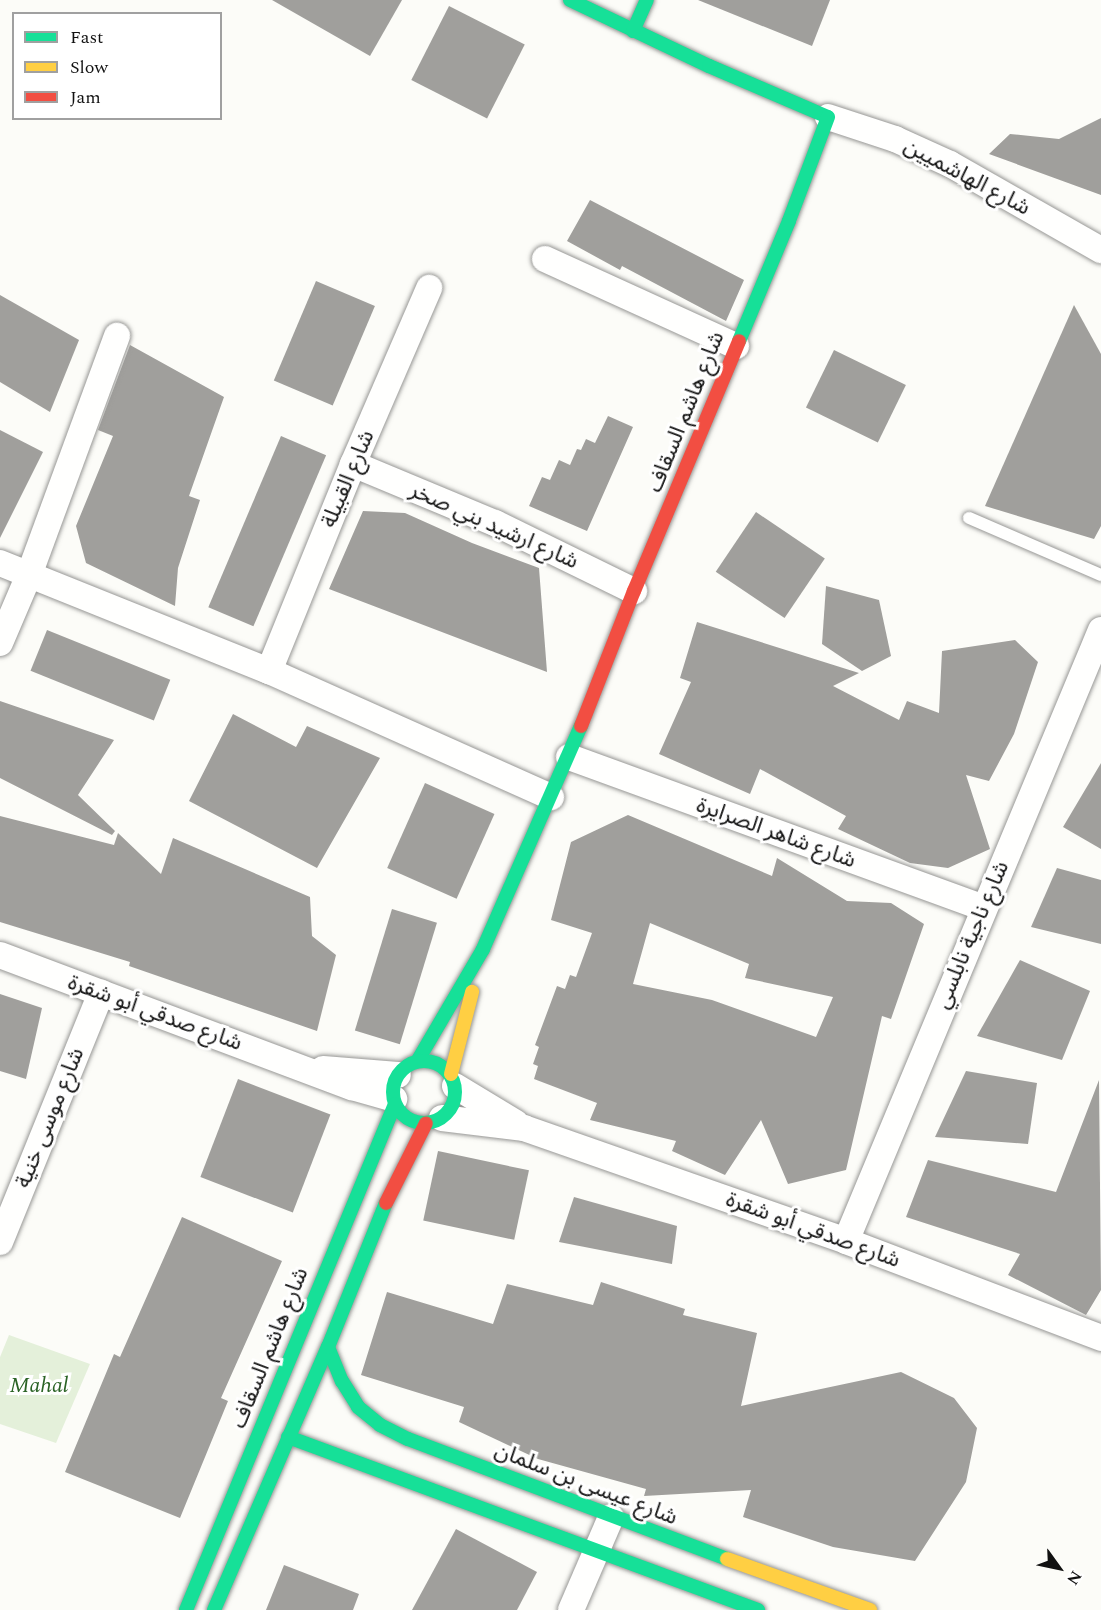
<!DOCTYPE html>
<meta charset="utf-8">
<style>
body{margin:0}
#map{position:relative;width:1101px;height:1610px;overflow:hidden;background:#fcfcf8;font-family:Spectral,"Noto Sans Arabic",serif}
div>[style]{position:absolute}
.green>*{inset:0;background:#e4f0da}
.building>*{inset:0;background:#a09f9c;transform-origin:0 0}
.roads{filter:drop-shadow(0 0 2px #979795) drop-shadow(0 0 2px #979795)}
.lane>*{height:12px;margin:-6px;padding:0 6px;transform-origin:6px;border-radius:6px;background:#fffffe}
.street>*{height:26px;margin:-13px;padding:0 13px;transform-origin:13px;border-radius:13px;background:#fffffe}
.fast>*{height:14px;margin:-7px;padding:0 7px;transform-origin:7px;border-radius:7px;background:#16e098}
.fast>.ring{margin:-7px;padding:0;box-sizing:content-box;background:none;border:14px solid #16e098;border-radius:50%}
.slow>*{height:14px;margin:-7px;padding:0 7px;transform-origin:7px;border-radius:7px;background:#ffcf43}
.jam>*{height:14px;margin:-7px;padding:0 7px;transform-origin:7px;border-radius:7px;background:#f24e42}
span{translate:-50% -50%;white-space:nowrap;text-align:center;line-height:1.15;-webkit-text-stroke:6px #fff;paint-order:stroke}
.street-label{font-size:22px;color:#111}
.park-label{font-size:22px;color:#2b6326;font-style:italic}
.legend{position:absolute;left:12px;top:12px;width:210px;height:108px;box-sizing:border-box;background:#fff;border:2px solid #a0a0a0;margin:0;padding:8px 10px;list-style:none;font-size:18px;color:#111}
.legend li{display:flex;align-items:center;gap:12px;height:30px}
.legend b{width:30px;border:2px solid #a0a0a0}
.north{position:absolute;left:1029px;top:1538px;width:60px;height:60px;-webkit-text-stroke:4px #fff;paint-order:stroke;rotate:123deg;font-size:16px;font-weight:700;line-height:24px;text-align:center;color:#111}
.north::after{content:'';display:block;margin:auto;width:21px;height:27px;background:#111;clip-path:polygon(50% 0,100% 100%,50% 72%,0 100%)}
</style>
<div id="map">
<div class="green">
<div style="clip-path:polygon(9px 1335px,90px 1364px,56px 1443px,0 1424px,0 1357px)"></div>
</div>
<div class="building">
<div style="clip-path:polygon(272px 0,402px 0,370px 56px)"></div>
<div style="clip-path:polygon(698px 0,830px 0,812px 46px)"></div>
<div style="left:449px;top:6px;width:85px;height:83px;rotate:27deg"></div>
<div style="clip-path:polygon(1101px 118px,1101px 195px,989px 154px,1010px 134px,1059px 139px)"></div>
<div style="clip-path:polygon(590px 200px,744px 280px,726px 321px,622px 266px,620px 270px,567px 241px)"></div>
<div style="left:316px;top:281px;width:64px;height:108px;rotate:23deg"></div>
<div style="clip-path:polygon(0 295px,79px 340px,50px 412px,0 382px)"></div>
<div style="clip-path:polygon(1074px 305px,1101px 354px,1101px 526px,1094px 539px,985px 506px)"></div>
<div style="clip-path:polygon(130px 345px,224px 397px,189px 496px,200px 500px,178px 568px,175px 606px,86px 563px,76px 526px,113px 436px,98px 430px)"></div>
<div style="left:834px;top:350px;width:80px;height:64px;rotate:26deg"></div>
<div style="clip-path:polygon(608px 416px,633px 427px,587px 531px,529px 506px,542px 477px,550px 480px,559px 460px,570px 465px,577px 449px,581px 450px,586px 439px,595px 443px)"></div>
<div style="clip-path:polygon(0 430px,43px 452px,0 538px)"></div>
<div style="left:281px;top:436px;width:49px;height:186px;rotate:23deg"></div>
<div style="clip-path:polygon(363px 511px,405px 513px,472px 543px,539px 568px,547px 672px,329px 589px)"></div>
<div style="left:756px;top:512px;width:83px;height:72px;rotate:34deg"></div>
<div style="clip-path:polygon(826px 586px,879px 600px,891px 656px,862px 671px,822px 644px)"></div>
<div style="clip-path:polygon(697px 622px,859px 673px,833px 686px,899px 720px,907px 701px,939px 713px,942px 651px,1015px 640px,1038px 662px,1014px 734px,989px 781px,966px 775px,990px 849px,948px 868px,910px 863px,838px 829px,846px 816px,760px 769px,750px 794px,659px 754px,691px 682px,680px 678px)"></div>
<div style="left:47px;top:630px;width:133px;height:44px;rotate:22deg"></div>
<div style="clip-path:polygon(0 701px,114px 740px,78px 795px,115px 831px,112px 835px,0 778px)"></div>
<div style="clip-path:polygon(233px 714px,296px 747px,307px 726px,380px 758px,317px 868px,189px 801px)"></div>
<div style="clip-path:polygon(1101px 763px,1101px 849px,1063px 827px)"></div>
<div style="left:425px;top:783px;width:76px;height:93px;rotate:24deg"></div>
<div style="clip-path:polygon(evenodd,628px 815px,772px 876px,777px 858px,847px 901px,891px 903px,924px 924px,891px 1019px,882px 1016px,846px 1170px,788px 1184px,761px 1120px,725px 1175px,672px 1151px,676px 1141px,590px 1120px,597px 1103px,534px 1079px,538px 1066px,533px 1064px,539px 1047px,535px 1045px,557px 986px,565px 989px,570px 975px,576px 977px,592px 933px,551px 920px,571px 842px,628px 815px,650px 923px,749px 964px,745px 978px,833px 997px,816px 1037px,712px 1000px,633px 984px,650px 923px)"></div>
<div style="clip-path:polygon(0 816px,114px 845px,118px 833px,161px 874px,173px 838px,310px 897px,312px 936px,336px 955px,317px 1031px,129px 966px,130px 962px,0 922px)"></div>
<div style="clip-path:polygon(1057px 868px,1101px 880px,1101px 944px,1031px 927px)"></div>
<div style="left:392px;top:909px;width:47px;height:127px;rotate:17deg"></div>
<div style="clip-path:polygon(1020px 960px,1090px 991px,1062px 1060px,977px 1036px)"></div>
<div style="clip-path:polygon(0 994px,42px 1008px,26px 1079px,0 1071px)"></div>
<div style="clip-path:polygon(966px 1071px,1037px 1083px,1028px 1144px,935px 1137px)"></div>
<div style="left:238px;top:1079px;width:99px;height:105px;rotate:21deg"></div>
<div style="clip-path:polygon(1099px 1080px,1101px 1290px,1086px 1315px,1008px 1275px,1020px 1254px,906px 1217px,928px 1160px,1056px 1192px)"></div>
<div style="left:438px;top:1151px;width:93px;height:71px;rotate:12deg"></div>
<div style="clip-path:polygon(574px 1197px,677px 1226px,672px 1264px,559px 1242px)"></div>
<div style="clip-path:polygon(182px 1217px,282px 1261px,221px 1398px,228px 1401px,180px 1518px,65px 1472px,114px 1354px,120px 1357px)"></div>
<div style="clip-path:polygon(601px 1282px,685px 1309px,683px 1315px,757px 1333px,741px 1406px,901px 1372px,954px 1398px,977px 1428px,966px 1482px,915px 1561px,833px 1547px,743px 1517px,751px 1490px,644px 1496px,646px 1489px,538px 1459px,459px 1422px,464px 1407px,361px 1375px,387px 1292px,493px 1324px,507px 1284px,593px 1305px)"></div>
<div style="clip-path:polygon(456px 1529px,537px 1572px,517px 1610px,412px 1610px)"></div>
<div style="clip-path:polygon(284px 1565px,359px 1594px,353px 1610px,266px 1610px)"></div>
</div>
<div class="roads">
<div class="lane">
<div style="left:969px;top:518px;width:144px;rotate:23.4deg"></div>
</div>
<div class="street">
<div style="left:828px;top:117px;width:71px;rotate:18.2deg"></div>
<div style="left:895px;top:139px;width:60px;rotate:24.4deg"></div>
<div style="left:950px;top:164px;width:174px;rotate:29.7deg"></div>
<div style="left:545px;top:259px;width:210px;rotate:24.5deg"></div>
<div style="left:353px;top:464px;width:154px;rotate:22.6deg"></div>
<div style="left:495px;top:523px;width:155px;rotate:26.1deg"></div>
<div style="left:0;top:563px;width:290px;rotate:21.9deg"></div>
<div style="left:269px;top:671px;width:309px;rotate:24.1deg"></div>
<div style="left:0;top:643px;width:74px;rotate:-66.9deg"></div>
<div style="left:29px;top:575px;width:255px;rotate:-69.8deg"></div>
<div style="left:269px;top:671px;width:223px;rotate:-67.9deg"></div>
<div style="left:353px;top:464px;width:192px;rotate:-66.6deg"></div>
<div style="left:569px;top:757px;width:441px;rotate:20deg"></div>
<div style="left:0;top:955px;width:376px;rotate:20.6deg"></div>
<div style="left:352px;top:1087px;width:44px;rotate:15.9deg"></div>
<div style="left:323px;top:1069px;width:75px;rotate:4.6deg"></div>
<div style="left:455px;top:1086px;width:71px;rotate:31.2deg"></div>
<div style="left:442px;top:1118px;width:83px;rotate:7deg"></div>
<div style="left:524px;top:1128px;width:341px;rotate:19.3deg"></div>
<div style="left:846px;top:1241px;width:273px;rotate:20.8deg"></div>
<div style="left:846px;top:1241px;width:662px;rotate:-67.35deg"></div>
<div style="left:0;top:1242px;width:269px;rotate:-67.9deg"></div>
<div style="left:571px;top:1610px;width:101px;rotate:-66.7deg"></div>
</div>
<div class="fast">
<div style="left:570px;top:0;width:154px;rotate:25.4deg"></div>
<div style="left:709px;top:66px;width:129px;rotate:23.2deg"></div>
<div style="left:828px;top:117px;width:111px;rotate:110.6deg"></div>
<div style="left:789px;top:221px;width:130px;rotate:112.6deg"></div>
<div style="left:633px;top:31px;width:34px;rotate:-66deg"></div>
<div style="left:418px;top:1060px;width:129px;rotate:-59.6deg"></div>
<div style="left:483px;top:949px;width:244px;rotate:-66.3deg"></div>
<div class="ring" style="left:393px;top:1061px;width:48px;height:48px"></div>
<div style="left:328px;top:1347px;width:37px;rotate:68deg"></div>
<div style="left:342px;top:1381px;width:31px;rotate:58deg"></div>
<div style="left:358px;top:1407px;width:28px;rotate:39deg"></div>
<div style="left:380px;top:1425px;width:31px;rotate:27deg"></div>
<div style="left:408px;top:1439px;width:341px;rotate:20.6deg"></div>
<div style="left:288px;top:1437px;width:501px;rotate:20.21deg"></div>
<div style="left:186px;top:1610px;width:547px;rotate:-67.56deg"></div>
<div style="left:214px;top:1610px;width:287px;rotate:-66.6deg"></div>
<div style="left:328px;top:1347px;width:155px;rotate:-68.1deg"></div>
</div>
<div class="slow">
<div style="left:451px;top:1074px;width:85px;rotate:-75.6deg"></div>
<div style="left:727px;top:1559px;width:152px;rotate:19.6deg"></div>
</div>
<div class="jam">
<div style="left:581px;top:726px;width:145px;rotate:-68.6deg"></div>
<div style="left:634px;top:591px;width:271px;rotate:-67.2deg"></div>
<div style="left:386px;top:1203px;width:89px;rotate:-63.4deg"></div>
</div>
</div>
<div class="street-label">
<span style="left:967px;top:177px;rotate:28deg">شارع الهاشميين</span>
<span style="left:686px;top:412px;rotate:-68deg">شارع هاشم السقاف</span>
<span style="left:348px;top:479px;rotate:-67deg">شارع القبيلة</span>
<span style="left:494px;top:526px;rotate:24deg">شارع ارشيد بني صخر</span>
<span style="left:776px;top:833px;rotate:20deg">شارع شاهر الصرايرة</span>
<span style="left:972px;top:935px;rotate:-67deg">شارع ناجية نابلسي</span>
<span style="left:155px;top:1013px;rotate:20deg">شارع صدقي أبو شقرة</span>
<span style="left:50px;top:1118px;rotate:-68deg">شارع موسى خنية</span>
<span style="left:813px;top:1230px;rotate:20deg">شارع صدقي أبو شقرة</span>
<span style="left:270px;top:1348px;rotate:-68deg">شارع هاشم السقاف</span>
<span style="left:586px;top:1484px;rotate:21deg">شارع عيسى بن سلمان</span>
</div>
<div class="park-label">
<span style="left:39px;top:1386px">Mahal</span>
</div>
<ul class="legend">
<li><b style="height:8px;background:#16e098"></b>Fast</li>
<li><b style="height:8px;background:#ffcf43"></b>Slow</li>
<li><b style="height:8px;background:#f24e42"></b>Jam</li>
</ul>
<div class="north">N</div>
</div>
